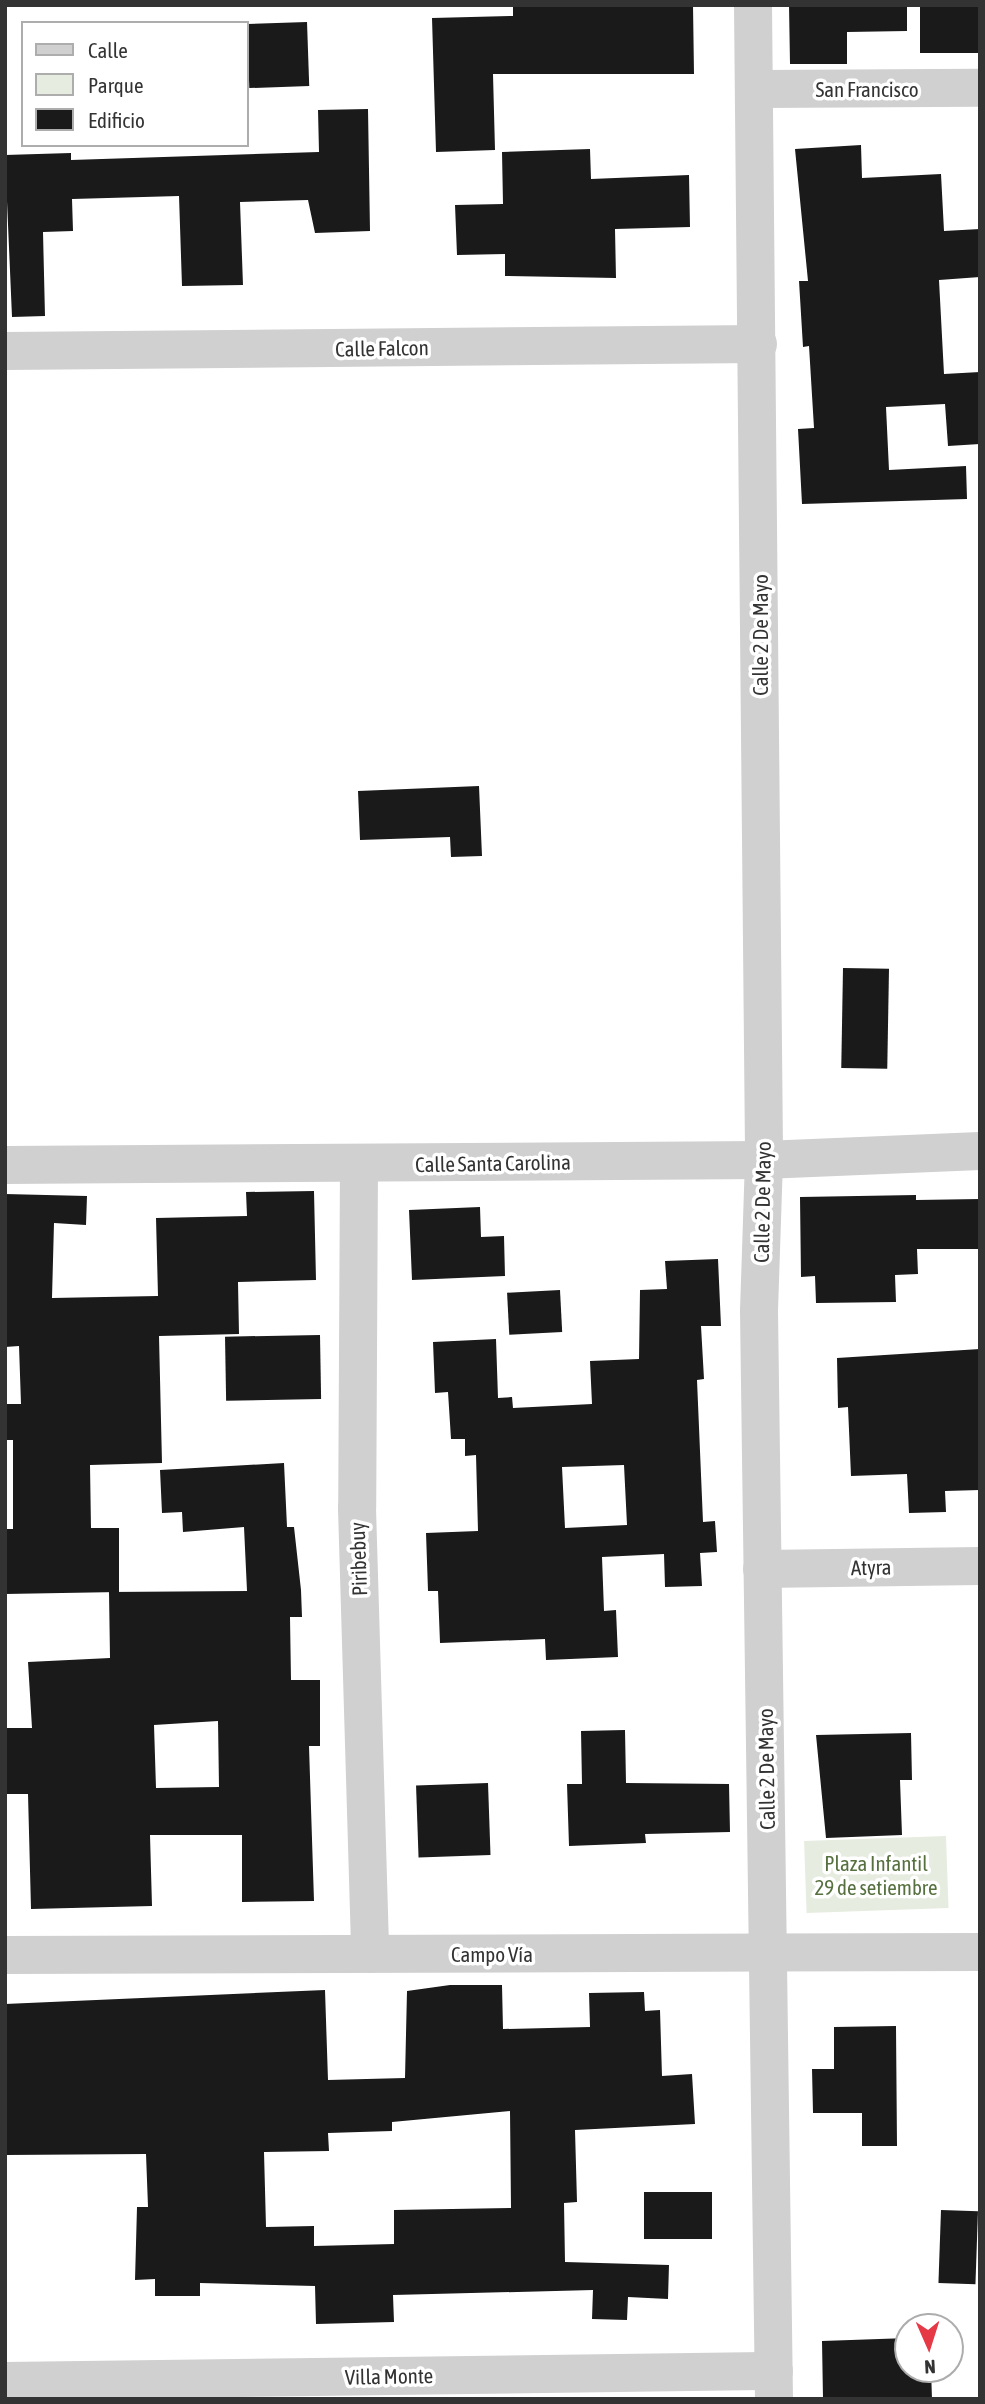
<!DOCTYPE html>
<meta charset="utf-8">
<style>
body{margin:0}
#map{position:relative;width:985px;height:2404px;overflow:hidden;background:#fff;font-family:"Asap Condensed",sans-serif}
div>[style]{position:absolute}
.green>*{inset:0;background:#e6ecdf;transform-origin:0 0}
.building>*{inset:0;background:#1a1a1a;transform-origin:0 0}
.minor>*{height:38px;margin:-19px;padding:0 19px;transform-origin:19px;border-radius:19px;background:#d0d0d0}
span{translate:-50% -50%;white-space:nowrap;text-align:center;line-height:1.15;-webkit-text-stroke:7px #fff;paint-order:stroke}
.street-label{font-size:21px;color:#333}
.park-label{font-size:21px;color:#56703f}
.frame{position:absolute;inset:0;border:7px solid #333;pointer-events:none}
.legend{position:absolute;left:21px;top:21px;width:228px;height:126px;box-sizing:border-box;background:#fff;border:2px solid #adadad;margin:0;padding:9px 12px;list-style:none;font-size:21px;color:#333}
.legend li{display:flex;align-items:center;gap:14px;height:35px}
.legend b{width:35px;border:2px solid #adadad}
.north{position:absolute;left:894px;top:2313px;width:70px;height:70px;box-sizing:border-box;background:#fff;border:2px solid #adadad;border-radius:50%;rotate:177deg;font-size:19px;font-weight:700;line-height:28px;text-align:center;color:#333}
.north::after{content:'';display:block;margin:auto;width:24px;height:32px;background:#e63946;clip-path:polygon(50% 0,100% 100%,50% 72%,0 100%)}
</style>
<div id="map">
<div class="green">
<div style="left:946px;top:1836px;width:72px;height:142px;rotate:88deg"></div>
</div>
<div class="building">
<div style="clip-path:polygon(513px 5px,693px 5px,694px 74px,493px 74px,495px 150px,436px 152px,432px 18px,513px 16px)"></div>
<div style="clip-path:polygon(789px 5px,907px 5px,907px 31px,847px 32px,847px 64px,790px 64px)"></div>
<div style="left:920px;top:5px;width:60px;height:48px"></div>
<div style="left:307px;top:22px;width:64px;height:60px;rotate:88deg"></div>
<div style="clip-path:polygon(368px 109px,370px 231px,315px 233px,308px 200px,240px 202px,243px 285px,182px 286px,179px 196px,72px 199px,73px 231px,43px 232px,45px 316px,12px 317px,5px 155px,71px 153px,71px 160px,319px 152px,318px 110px)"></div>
<div style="clip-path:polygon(861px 145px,862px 178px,941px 174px,944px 231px,980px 229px,980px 277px,939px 280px,944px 374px,980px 372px,980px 444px,948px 446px,945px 404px,886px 407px,889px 470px,966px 466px,967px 499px,802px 504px,798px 429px,814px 428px,809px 346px,803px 347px,799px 281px,808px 281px,795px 149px)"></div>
<div style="clip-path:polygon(590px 149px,591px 179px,689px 175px,690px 227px,615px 229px,616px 278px,505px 276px,505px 254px,457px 255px,455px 205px,503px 204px,502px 152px)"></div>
<div style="clip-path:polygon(479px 786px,482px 856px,451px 857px,450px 837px,360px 840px,358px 791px)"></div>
<div style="left:843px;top:968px;width:46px;height:100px;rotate:1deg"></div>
<div style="clip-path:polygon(314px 1191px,316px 1280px,238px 1282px,239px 1334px,159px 1336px,162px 1463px,90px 1465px,91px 1528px,119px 1528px,119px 1592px,5px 1594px,5px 1529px,13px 1529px,13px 1440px,5px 1440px,5px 1404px,21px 1404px,19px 1346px,5px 1347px,5px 1194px,87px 1196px,86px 1225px,54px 1223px,52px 1298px,158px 1296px,156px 1218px,247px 1216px,246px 1192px)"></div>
<div style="clip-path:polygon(916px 1195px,916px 1200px,980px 1199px,980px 1249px,917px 1249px,918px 1274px,895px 1275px,896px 1302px,816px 1303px,815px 1276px,801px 1277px,800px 1197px)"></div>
<div style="clip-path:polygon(480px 1207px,481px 1237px,504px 1236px,505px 1276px,412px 1280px,409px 1210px)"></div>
<div style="clip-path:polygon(evenodd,718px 1259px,721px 1326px,701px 1326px,704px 1379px,697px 1380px,703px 1522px,715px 1521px,717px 1552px,700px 1553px,702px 1586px,665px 1587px,664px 1554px,602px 1557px,604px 1611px,616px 1610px,618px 1657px,546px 1660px,545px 1639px,440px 1643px,438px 1591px,428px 1591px,426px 1533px,478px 1531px,476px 1455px,465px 1456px,465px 1439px,451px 1439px,448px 1392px,435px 1393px,433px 1342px,496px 1339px,498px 1398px,512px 1397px,513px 1408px,592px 1404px,590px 1361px,639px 1359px,640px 1290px,667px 1289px,665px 1261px,718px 1259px,624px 1465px,627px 1525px,565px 1528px,562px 1467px,624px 1465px)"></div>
<div style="left:560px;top:1290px;width:42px;height:53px;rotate:87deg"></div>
<div style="left:320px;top:1335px;width:64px;height:95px;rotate:89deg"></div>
<div style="clip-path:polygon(980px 1349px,980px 1490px,945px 1491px,946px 1512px,909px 1513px,907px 1474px,851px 1476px,848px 1407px,838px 1408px,837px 1358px)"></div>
<div style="clip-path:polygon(evenodd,284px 1463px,287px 1527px,294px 1527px,301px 1590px,302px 1617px,290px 1617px,291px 1680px,320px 1680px,320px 1746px,309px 1746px,314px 1901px,242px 1902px,242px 1835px,150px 1835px,152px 1906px,31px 1909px,28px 1794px,5px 1794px,5px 1728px,32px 1728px,28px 1662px,110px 1658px,109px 1592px,247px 1591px,244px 1527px,183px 1532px,182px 1512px,162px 1513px,160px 1470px,284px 1463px,218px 1721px,219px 1787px,156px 1788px,154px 1725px,218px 1721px)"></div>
<div style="clip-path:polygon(625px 1730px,626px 1783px,729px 1784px,730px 1832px,645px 1834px,646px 1843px,569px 1846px,567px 1784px,582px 1784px,581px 1731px)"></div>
<div style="clip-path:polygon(911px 1733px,912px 1780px,900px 1780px,902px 1835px,826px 1838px,816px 1735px)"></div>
<div style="left:488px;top:1783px;width:72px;height:72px;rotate:88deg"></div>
<div style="clip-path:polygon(evenodd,450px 1985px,502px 1985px,503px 2029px,590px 2027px,589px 1993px,644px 1992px,645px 2011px,660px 2010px,662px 2076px,692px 2074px,695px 2124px,575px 2130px,577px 2202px,564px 2203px,565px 2262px,669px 2265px,668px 2299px,628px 2297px,627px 2320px,592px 2319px,593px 2290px,393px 2295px,394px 2322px,316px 2324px,315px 2286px,200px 2283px,200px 2296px,155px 2296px,155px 2279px,135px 2280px,137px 2207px,148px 2207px,146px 2154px,5px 2155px,5px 2004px,325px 1990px,328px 2080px,405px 2078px,407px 1991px,450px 1985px,510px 2111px,511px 2208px,394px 2210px,394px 2244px,314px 2246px,314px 2226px,266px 2227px,264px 2152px,329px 2151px,328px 2133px,392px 2131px,392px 2122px,510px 2111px)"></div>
<div style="clip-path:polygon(896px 2026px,897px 2146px,862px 2146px,862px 2113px,813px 2113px,812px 2069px,834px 2069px,834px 2027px)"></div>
<div style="left:644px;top:2192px;width:68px;height:47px"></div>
<div style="left:941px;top:2210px;width:37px;height:73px;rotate:2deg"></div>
<div style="clip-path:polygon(908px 2338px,908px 2369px,931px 2369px,932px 2399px,823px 2399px,822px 2341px)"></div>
</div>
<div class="minor">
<div style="left:753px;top:5px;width:1155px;rotate:89.45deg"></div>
<div style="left:764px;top:1160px;width:151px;rotate:91.9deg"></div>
<div style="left:759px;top:1311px;width:1088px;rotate:89.21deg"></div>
<div style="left:755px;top:89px;width:225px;rotate:-0.3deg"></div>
<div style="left:5px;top:351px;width:753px;rotate:-0.53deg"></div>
<div style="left:359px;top:1164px;width:344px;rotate:90.3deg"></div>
<div style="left:357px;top:1508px;width:446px;rotate:88.3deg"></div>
<div style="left:5px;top:1165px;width:759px;rotate:-0.38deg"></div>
<div style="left:764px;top:1160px;width:216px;rotate:-2.4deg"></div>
<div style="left:762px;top:1569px;width:218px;rotate:-0.8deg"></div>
<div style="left:5px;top:1955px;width:975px;rotate:-0.18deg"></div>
<div style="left:5px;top:2381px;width:769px;rotate:-0.75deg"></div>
</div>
<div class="street-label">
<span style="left:867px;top:89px">San Francisco</span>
<span style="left:382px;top:348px;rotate:-1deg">Calle Falcon</span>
<span style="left:760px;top:635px;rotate:-90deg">Calle 2 De Mayo</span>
<span style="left:493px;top:1163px;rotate:-1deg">Calle Santa Carolina</span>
<span style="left:762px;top:1202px;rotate:-89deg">Calle 2 De Mayo</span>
<span style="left:358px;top:1559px;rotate:-92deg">Piribebuy</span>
<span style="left:871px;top:1567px;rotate:-1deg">Atyra</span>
<span style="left:766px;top:1769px;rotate:-91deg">Calle 2 De Mayo</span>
<span style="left:492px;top:1954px">Campo Vía</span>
<span style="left:389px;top:2376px;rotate:-1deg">Villa Monte</span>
</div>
<div class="park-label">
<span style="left:876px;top:1875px">Plaza Infantil<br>29 de setiembre</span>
</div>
<div class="frame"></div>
<ul class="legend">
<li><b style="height:9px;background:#d0d0d0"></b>Calle</li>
<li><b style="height:19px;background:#e6ecdf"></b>Parque</li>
<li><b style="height:19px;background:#1a1a1a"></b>Edificio</li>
</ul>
<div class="north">N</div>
</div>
